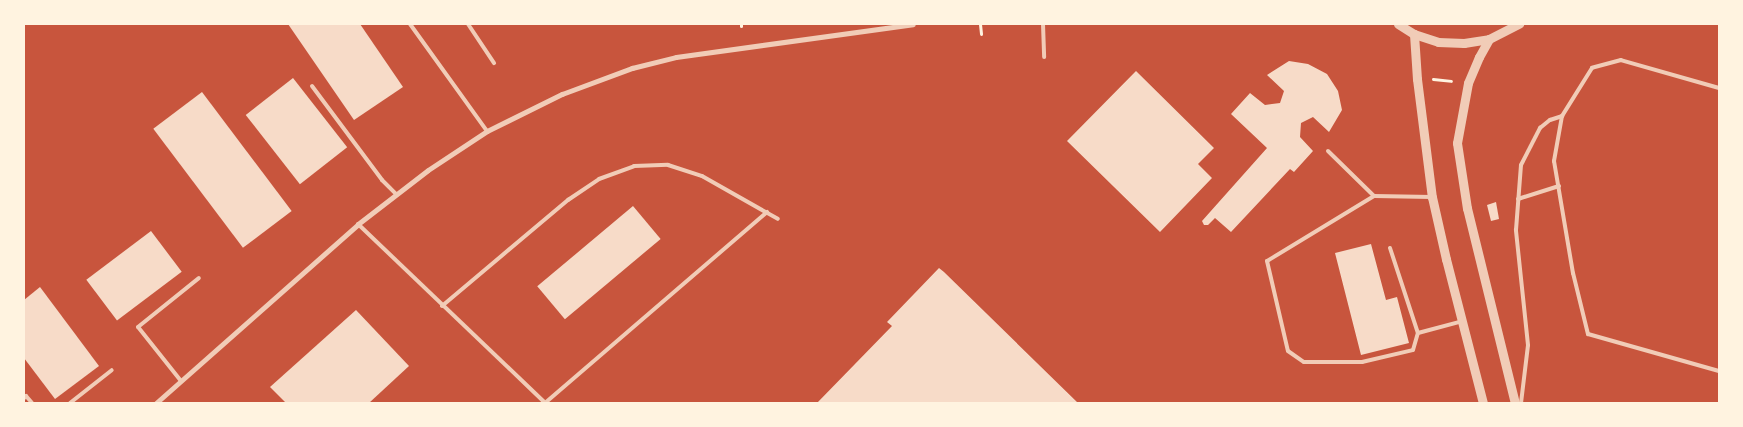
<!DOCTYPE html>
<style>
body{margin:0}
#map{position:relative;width:1743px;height:427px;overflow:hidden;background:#c8553d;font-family:Lato,sans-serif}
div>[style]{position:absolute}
.building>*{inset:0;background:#f7dbc8;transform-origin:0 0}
.path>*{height:3px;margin:-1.5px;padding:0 1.5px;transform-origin:1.5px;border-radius:1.5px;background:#fff3e0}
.service>*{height:4px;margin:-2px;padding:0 2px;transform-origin:2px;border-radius:2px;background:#f1ccb7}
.minor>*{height:5px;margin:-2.5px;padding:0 2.5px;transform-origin:2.5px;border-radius:2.5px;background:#f1ccb7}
.tertiary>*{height:9px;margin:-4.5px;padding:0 4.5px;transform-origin:4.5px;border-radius:4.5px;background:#f1ccb7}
span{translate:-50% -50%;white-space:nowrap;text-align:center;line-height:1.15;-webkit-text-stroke:5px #fff3e0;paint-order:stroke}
.frame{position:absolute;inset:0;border:25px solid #fff3e0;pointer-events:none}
</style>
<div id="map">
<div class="building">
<div style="clip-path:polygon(288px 24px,360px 24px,403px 87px,354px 120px)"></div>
<div style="clip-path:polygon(1289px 61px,1308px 64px,1327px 74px,1338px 91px,1342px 110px,1329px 132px,1313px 117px,1301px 123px,1300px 137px,1313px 151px,1294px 172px,1290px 169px,1231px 232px,1215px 218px,1208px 225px,1204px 225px,1202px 221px,1267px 148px,1231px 114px,1250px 93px,1265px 105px,1280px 103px,1284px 91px,1267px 75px)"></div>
<div style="clip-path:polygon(1136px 71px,1214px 148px,1198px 164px,1212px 178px,1160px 232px,1067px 141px)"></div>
<div style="left:293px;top:78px;width:88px;height:60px;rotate:52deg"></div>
<div style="left:202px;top:92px;width:149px;height:61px;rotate:53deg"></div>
<div style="clip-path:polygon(1496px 202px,1499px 219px,1491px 221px,1487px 205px)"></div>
<div style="left:633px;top:206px;width:43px;height:125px;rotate:50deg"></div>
<div style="left:151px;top:231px;width:51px;height:81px;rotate:53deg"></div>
<div style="clip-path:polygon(1371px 244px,1386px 300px,1397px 297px,1409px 343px,1361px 355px,1335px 253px)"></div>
<div style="clip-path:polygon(939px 268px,944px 272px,1078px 403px,817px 403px,892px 326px,887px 322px)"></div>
<div style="clip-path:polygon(40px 287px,99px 366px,55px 399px,24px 358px,24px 300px)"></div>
<div style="clip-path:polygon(356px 310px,409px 366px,369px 403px,286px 403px,270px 387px)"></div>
</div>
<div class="path">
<div style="left:741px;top:24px;width:2px;rotate:90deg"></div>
<div style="left:980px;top:24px;width:10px;rotate:84deg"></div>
<div style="left:1433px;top:79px;width:18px;rotate:6deg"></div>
</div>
<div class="service">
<div style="left:410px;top:24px;width:132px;rotate:54.3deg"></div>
<div style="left:468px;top:24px;width:47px;rotate:56.3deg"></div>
<div style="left:1043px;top:24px;width:33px;rotate:88deg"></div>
<div style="left:312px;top:86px;width:117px;rotate:53.3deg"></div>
<div style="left:382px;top:180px;width:20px;rotate:45deg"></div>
<div style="left:1719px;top:88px;width:102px;rotate:-164.1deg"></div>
<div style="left:1621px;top:60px;width:30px;rotate:165deg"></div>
<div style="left:1592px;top:68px;width:57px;rotate:122deg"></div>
<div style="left:1562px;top:116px;width:46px;rotate:100.1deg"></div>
<div style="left:1554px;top:161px;width:114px;rotate:80.4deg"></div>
<div style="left:1573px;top:273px;width:63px;rotate:76.2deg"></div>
<div style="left:1588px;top:334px;width:136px;rotate:15.8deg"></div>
<div style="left:1328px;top:151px;width:64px;rotate:44.4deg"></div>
<div style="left:1374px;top:196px;width:58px;rotate:1deg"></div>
<div style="left:1374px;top:196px;width:125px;rotate:148.7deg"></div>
<div style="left:1267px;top:261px;width:92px;rotate:76.9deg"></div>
<div style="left:1288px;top:351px;width:19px;rotate:35deg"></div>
<div style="left:1304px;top:362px;width:58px"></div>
<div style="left:1362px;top:362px;width:52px;rotate:-13.2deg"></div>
<div style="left:1413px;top:350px;width:18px;rotate:-74deg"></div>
<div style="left:1518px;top:199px;width:43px;rotate:-17.6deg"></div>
<div style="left:358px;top:224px;width:259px;rotate:43.7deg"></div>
<div style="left:1390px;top:248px;width:89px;rotate:71.8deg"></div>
<div style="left:1418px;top:333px;width:47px;rotate:-14.9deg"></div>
<div style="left:442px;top:306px;width:165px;rotate:-40.1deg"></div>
<div style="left:568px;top:200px;width:37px;rotate:-34deg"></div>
<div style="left:599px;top:179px;width:37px;rotate:-20deg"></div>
<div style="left:634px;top:166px;width:34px;rotate:-2deg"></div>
<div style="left:668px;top:165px;width:36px;rotate:18deg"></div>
<div style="left:702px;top:176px;width:87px;rotate:29.5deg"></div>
<div style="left:181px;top:381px;width:69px;rotate:-128.5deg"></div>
<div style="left:138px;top:327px;width:78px;rotate:-38.8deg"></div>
<div style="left:24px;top:398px;width:3px;rotate:-45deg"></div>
<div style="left:26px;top:396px;width:9px;rotate:49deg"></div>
<div style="left:70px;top:403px;width:53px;rotate:-38.2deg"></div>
<div style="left:545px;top:403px;width:293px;rotate:-40.7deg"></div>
<div style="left:1521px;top:403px;width:58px;rotate:-83.1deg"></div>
<div style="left:1528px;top:345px;width:116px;rotate:-96deg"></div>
<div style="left:1516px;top:230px;width:65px;rotate:-85.6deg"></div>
<div style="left:1521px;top:165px;width:42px;rotate:-62.8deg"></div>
<div style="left:1540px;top:128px;width:13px;rotate:-39deg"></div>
<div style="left:1550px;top:120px;width:13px;rotate:-18deg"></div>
</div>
<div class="minor">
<div style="left:156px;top:403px;width:270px;rotate:-41.5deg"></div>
<div style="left:358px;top:224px;width:88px;rotate:-37.6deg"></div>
<div style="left:428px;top:170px;width:71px;rotate:-33.5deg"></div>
<div style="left:487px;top:131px;width:84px;rotate:-26.3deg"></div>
<div style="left:562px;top:94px;width:75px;rotate:-20.4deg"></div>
<div style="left:632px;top:68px;width:45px;rotate:-14deg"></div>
<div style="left:676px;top:57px;width:239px;rotate:-7.9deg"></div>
</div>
<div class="tertiary">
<div style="left:1398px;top:24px;width:19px;rotate:32deg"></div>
<div style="left:1414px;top:34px;width:25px;rotate:18deg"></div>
<div style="left:1438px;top:42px;width:26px;rotate:2deg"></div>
<div style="left:1464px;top:43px;width:25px;rotate:-9deg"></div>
<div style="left:1489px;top:39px;width:34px;rotate:-27deg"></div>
<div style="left:1414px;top:34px;width:45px;rotate:86.2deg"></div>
<div style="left:1417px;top:79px;width:119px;rotate:82.8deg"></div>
<div style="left:1432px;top:197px;width:64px;rotate:77.3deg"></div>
<div style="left:1446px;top:259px;width:149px;rotate:75.6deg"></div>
<div style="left:1489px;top:39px;width:21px;rotate:119deg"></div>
<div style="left:1479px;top:57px;width:28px;rotate:113deg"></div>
<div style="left:1468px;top:83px;width:61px;rotate:100.4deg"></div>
<div style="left:1457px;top:143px;width:66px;rotate:81.3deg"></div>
<div style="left:1467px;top:208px;width:201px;rotate:76.2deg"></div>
</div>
<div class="frame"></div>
</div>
